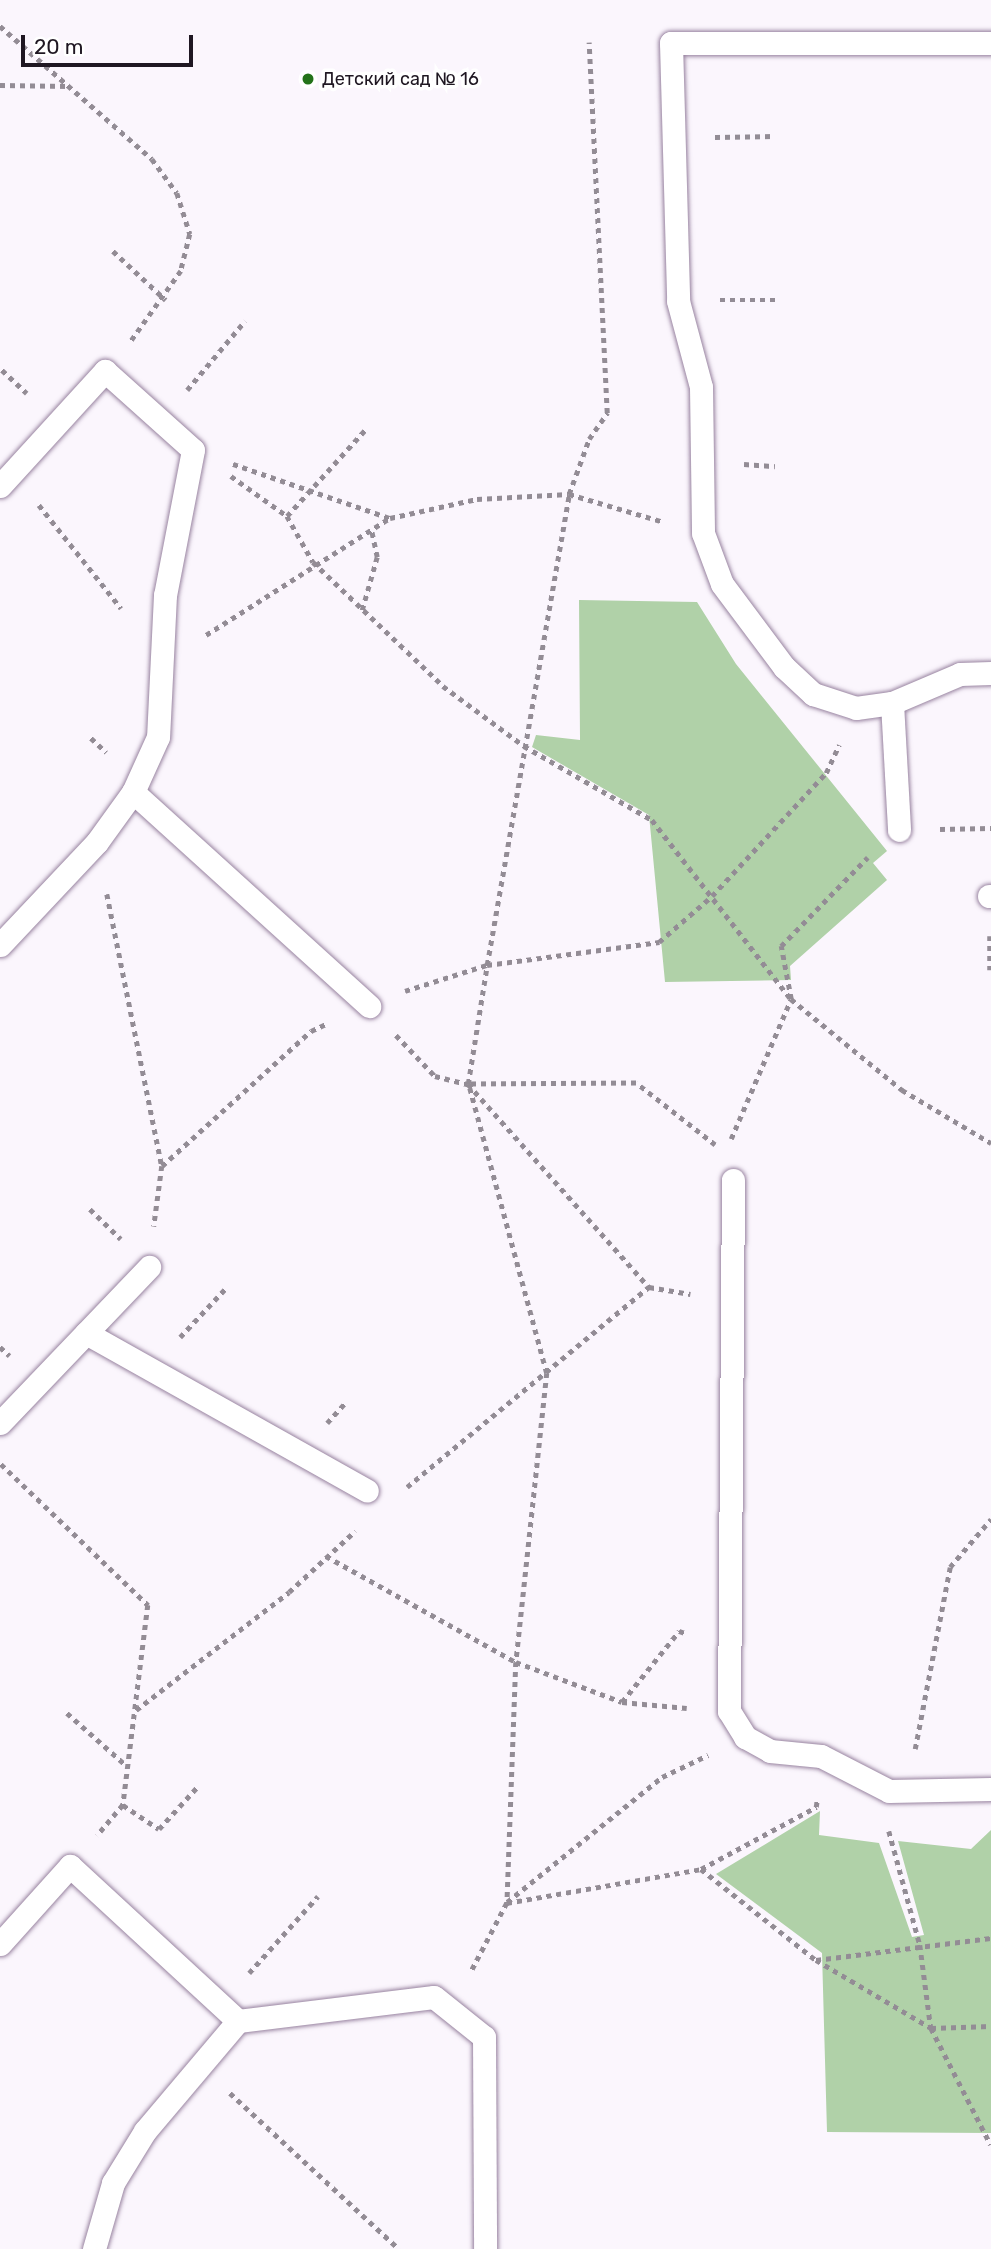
<!DOCTYPE html>
<meta charset="utf-8">
<style>
body{margin:0}
#map{position:relative;width:991px;height:2249px;overflow:hidden;background:#fbf6fd;font-family:Rubik,sans-serif}
div>[style]{position:absolute}
.green>*{inset:0;background:#b0d1a8}
.path>*{height:4.5px;margin-top:-2.25px;transform-origin:0;background:repeating-linear-gradient(90deg,#938c95 0 5px,transparent 0 10px)}
.roads{filter:drop-shadow(0 0 2px #9883a0) drop-shadow(0 0 2px #9883a0)}
.service>*{height:23px;margin:-11.5px;padding:0 11.5px;transform-origin:11.5px;border-radius:11.5px;background:#fff}
.dots>*{width:19px;height:19px;translate:-50% -50%;box-sizing:border-box;border:4px solid #fff;border-radius:50%}
span{translate:-50% -50%;white-space:nowrap;text-align:center;line-height:1.15;-webkit-text-stroke:7px #fff;paint-order:stroke}
.poi-label{font-size:18px;color:#1f1722}
.left{translate:0 -50%;text-align:left}
.scale{position:absolute;left:21px;top:35px;width:172px;height:32px;box-sizing:border-box;border:4px solid #1f1722;border-top:0;padding-left:9px;font-size:21px;line-height:24px;white-space:nowrap;color:#1f1722;-webkit-text-stroke:5px #fff;paint-order:stroke}
</style>
<div id="map">
<div class="green">
<div style="clip-path:polygon(579px 600px,697px 602px,736px 664px,887px 851px,873px 863px,887px 880px,790px 966px,791px 980px,665px 982px,649px 815px,532px 747px,536px 735px,580px 740px)"></div>
<div style="clip-path:polygon(820px 1811px,819px 1835px,879px 1843px,912px 1937px,924px 1935px,898px 1841px,971px 1849px,991px 1830px,991px 2133px,827px 2132px,822px 1953px,716px 1874px)"></div>
</div>
<div class="path">
<div style="left:0;top:26px;width:202px;rotate:41.2deg"></div>
<div style="left:152px;top:159px;width:42px;rotate:53.7deg"></div>
<div style="left:177px;top:193px;width:43px;rotate:72.4deg"></div>
<div style="left:190px;top:234px;width:38px;rotate:104deg"></div>
<div style="left:181px;top:271px;width:86px;rotate:125.5deg"></div>
<div style="left:0;top:85px;width:69px;rotate:0.8deg"></div>
<div style="left:715px;top:137px;width:59px;rotate:-1deg"></div>
<div style="left:113px;top:251px;width:72px;rotate:42.8deg"></div>
<div style="left:720px;top:300px;width:55px"></div>
<div style="left:2px;top:370px;width:34px;rotate:43deg"></div>
<div style="left:187px;top:390px;width:90px;rotate:-50deg"></div>
<div style="left:233px;top:464px;width:166px;rotate:19deg"></div>
<div style="left:744px;top:464px;width:31px;rotate:4deg"></div>
<div style="left:231px;top:476px;width:69px;rotate:35.5deg"></div>
<div style="left:287px;top:516px;width:53px;rotate:60.5deg"></div>
<div style="left:313px;top:562px;width:180px;rotate:43.6deg"></div>
<div style="left:443px;top:686px;width:101px;rotate:36.5deg"></div>
<div style="left:524px;top:746px;width:148px;rotate:30deg"></div>
<div style="left:652px;top:820px;width:227px;rotate:52.2deg"></div>
<div style="left:791px;top:999px;width:144px;rotate:39.3deg"></div>
<div style="left:902px;top:1090px;width:104px;rotate:30.8deg"></div>
<div style="left:39px;top:505px;width:132px;rotate:51.5deg"></div>
<div style="left:287px;top:516px;width:116px;rotate:-47.8deg"></div>
<div style="left:362px;top:610px;width:55px;rotate:-74.2deg"></div>
<div style="left:377px;top:557px;width:29px;rotate:-102deg"></div>
<div style="left:206px;top:635px;width:218px;rotate:-32.5deg"></div>
<div style="left:390px;top:518px;width:89px;rotate:-12.3deg"></div>
<div style="left:477px;top:499px;width:92px;rotate:-3.1deg"></div>
<div style="left:569px;top:494px;width:96px;rotate:16.4deg"></div>
<div style="left:91px;top:738px;width:21px;rotate:43deg"></div>
<div style="left:940px;top:829px;width:51px;rotate:-1.1deg"></div>
<div style="left:107px;top:894px;width:278px;rotate:78.6deg"></div>
<div style="left:162px;top:1166px;width:61px;rotate:97.6deg"></div>
<div style="left:990px;top:936px;width:34px;rotate:90deg"></div>
<div style="left:405px;top:991px;width:86px;rotate:-17.6deg"></div>
<div style="left:487px;top:965px;width:478px;rotate:-80.1deg"></div>
<div style="left:569px;top:494px;width:59px;rotate:-70deg"></div>
<div style="left:589px;top:439px;width:32px;rotate:-55deg"></div>
<div style="left:607px;top:413px;width:371px;rotate:-92.8deg"></div>
<div style="left:396px;top:1035px;width:57px;rotate:46.4deg"></div>
<div style="left:435px;top:1076px;width:34px;rotate:14deg"></div>
<div style="left:468px;top:1084px;width:272px;rotate:48.3deg"></div>
<div style="left:649px;top:1287px;width:42px;rotate:9.7deg"></div>
<div style="left:470px;top:1088px;width:295px;rotate:74.9deg"></div>
<div style="left:547px;top:1373px;width:291px;rotate:96.1deg"></div>
<div style="left:516px;top:1662px;width:241px;rotate:92.1deg"></div>
<div style="left:507px;top:1903px;width:78px;rotate:117.6deg"></div>
<div style="left:731px;top:1139px;width:152px;rotate:-66.8deg"></div>
<div style="left:791px;top:999px;width:54px;rotate:-100.7deg"></div>
<div style="left:781px;top:946px;width:124px;rotate:-45.7deg"></div>
<div style="left:715px;top:1145px;width:100px;rotate:-141.9deg"></div>
<div style="left:636px;top:1083px;width:168px;rotate:179.7deg"></div>
<div style="left:468px;top:1084px;width:121px;rotate:-80.9deg"></div>
<div style="left:487px;top:965px;width:174px;rotate:-7.6deg"></div>
<div style="left:659px;top:942px;width:70px;rotate:-41deg"></div>
<div style="left:712px;top:896px;width:168px;rotate:-47.2deg"></div>
<div style="left:826px;top:773px;width:31px;rotate:-65deg"></div>
<div style="left:162px;top:1166px;width:201px;rotate:-42.2deg"></div>
<div style="left:311px;top:1031px;width:17px;rotate:-25deg"></div>
<div style="left:90px;top:1209px;width:43px;rotate:44.1deg"></div>
<div style="left:180px;top:1337px;width:66px;rotate:-46.8deg"></div>
<div style="left:0;top:1347px;width:13px;rotate:42deg"></div>
<div style="left:327px;top:1423px;width:27px;rotate:-48deg"></div>
<div style="left:1px;top:1464px;width:204px;rotate:43.8deg"></div>
<div style="left:148px;top:1605px;width:202px;rotate:97.1deg"></div>
<div style="left:123px;top:1805px;width:40px;rotate:130deg"></div>
<div style="left:407px;top:1487px;width:314px;rotate:-39.6deg"></div>
<div style="left:326px;top:1556px;width:218px;rotate:29.2deg"></div>
<div style="left:516px;top:1662px;width:113px;rotate:20.7deg"></div>
<div style="left:622px;top:1702px;width:65px;rotate:5.3deg"></div>
<div style="left:622px;top:1702px;width:91px;rotate:-51.2deg"></div>
<div style="left:679px;top:1631px;width:9px;rotate:18deg"></div>
<div style="left:136px;top:1710px;width:193px;rotate:-37.6deg"></div>
<div style="left:289px;top:1592px;width:90px;rotate:-42.7deg"></div>
<div style="left:67px;top:1713px;width:81px;rotate:41.5deg"></div>
<div style="left:915px;top:1749px;width:185px;rotate:-79.1deg"></div>
<div style="left:950px;top:1567px;width:63px;rotate:-49.5deg"></div>
<div style="left:123px;top:1805px;width:43px;rotate:33.7deg"></div>
<div style="left:159px;top:1829px;width:59px;rotate:-47.7deg"></div>
<div style="left:889px;top:1831px;width:118px;rotate:74.8deg"></div>
<div style="left:920px;top:1945px;width:84px;rotate:82.5deg"></div>
<div style="left:931px;top:2028px;width:131px;rotate:62.9deg"></div>
<div style="left:701px;top:1869px;width:147px;rotate:38.4deg"></div>
<div style="left:816px;top:1960px;width:134px;rotate:30.6deg"></div>
<div style="left:931px;top:2028px;width:60px;rotate:-1.9deg"></div>
<div style="left:507px;top:1902px;width:199px;rotate:-38.9deg"></div>
<div style="left:662px;top:1777px;width:51px;rotate:-25.6deg"></div>
<div style="left:507px;top:1903px;width:197px;rotate:-9.9deg"></div>
<div style="left:701px;top:1869px;width:131px;rotate:-28.3deg"></div>
<div style="left:816px;top:1807px;width:7px;rotate:-82deg"></div>
<div style="left:816px;top:1960px;width:176px;rotate:-7.2deg"></div>
<div style="left:249px;top:1973px;width:103px;rotate:-48.1deg"></div>
<div style="left:230px;top:2093px;width:230px;rotate:42.7deg"></div>
</div>
<div class="roads">
<div class="service">
<div style="left:991px;top:43px;width:320px;rotate:180deg"></div>
<div style="left:671px;top:43px;width:258px;rotate:88.4deg"></div>
<div style="left:678px;top:301px;width:89px;rotate:75deg"></div>
<div style="left:701px;top:387px;width:146px;rotate:89.2deg"></div>
<div style="left:703px;top:533px;width:54px;rotate:69.6deg"></div>
<div style="left:722px;top:584px;width:104px;rotate:53.2deg"></div>
<div style="left:784px;top:667px;width:40px;rotate:43deg"></div>
<div style="left:813px;top:694px;width:45px;rotate:18deg"></div>
<div style="left:856px;top:708px;width:36px;rotate:-8deg"></div>
<div style="left:892px;top:703px;width:74px;rotate:-23.1deg"></div>
<div style="left:960px;top:674px;width:31px;rotate:-2deg"></div>
<div style="left:0;top:486px;width:156px;rotate:-47.6deg"></div>
<div style="left:105px;top:371px;width:118px;rotate:41.9deg"></div>
<div style="left:193px;top:450px;width:148px;rotate:100.9deg"></div>
<div style="left:165px;top:595px;width:142px;rotate:92.8deg"></div>
<div style="left:158px;top:737px;width:60px;rotate:114.4deg"></div>
<div style="left:892px;top:703px;width:127px;rotate:86.8deg"></div>
<div style="left:989px;top:896px;width:2px"></div>
<div style="left:0;top:945px;width:141px;rotate:-46.7deg"></div>
<div style="left:97px;top:842px;width:62px;rotate:-54.2deg"></div>
<div style="left:133px;top:792px;width:319px;rotate:42.2deg"></div>
<div style="left:733px;top:1180px;width:531px;rotate:90.43deg"></div>
<div style="left:729px;top:1711px;width:31px;rotate:58deg"></div>
<div style="left:745px;top:1737px;width:29px;rotate:29deg"></div>
<div style="left:770px;top:1751px;width:51px;rotate:5.6deg"></div>
<div style="left:821px;top:1756px;width:76px;rotate:27.2deg"></div>
<div style="left:889px;top:1791px;width:102px;rotate:-1.1deg"></div>
<div style="left:86px;top:1333px;width:322px;rotate:29.3deg"></div>
<div style="left:0;top:1423px;width:216px;rotate:-46.3deg"></div>
<div style="left:0;top:1944px;width:105px;rotate:-48.1deg"></div>
<div style="left:70px;top:1866px;width:229px;rotate:42.7deg"></div>
<div style="left:94px;top:2249px;width:69px;rotate:-73.9deg"></div>
<div style="left:113px;top:2183px;width:61px;rotate:-58.4deg"></div>
<div style="left:145px;top:2131px;width:144px;rotate:-49.8deg"></div>
<div style="left:238px;top:2021px;width:197px;rotate:-7deg"></div>
<div style="left:434px;top:1997px;width:64px;rotate:38.7deg"></div>
<div style="left:484px;top:2037px;width:212px;rotate:89.7deg"></div>
</div>
</div>
<div class="dots">
<div style="left:308px;top:79px;background:#237219"></div>
</div>
<div class="poi-label">
<span class="left" style="left:322px;top:79px">Детский сад № 16</span>
</div>
<div class="scale">20 m</div>
</div>
